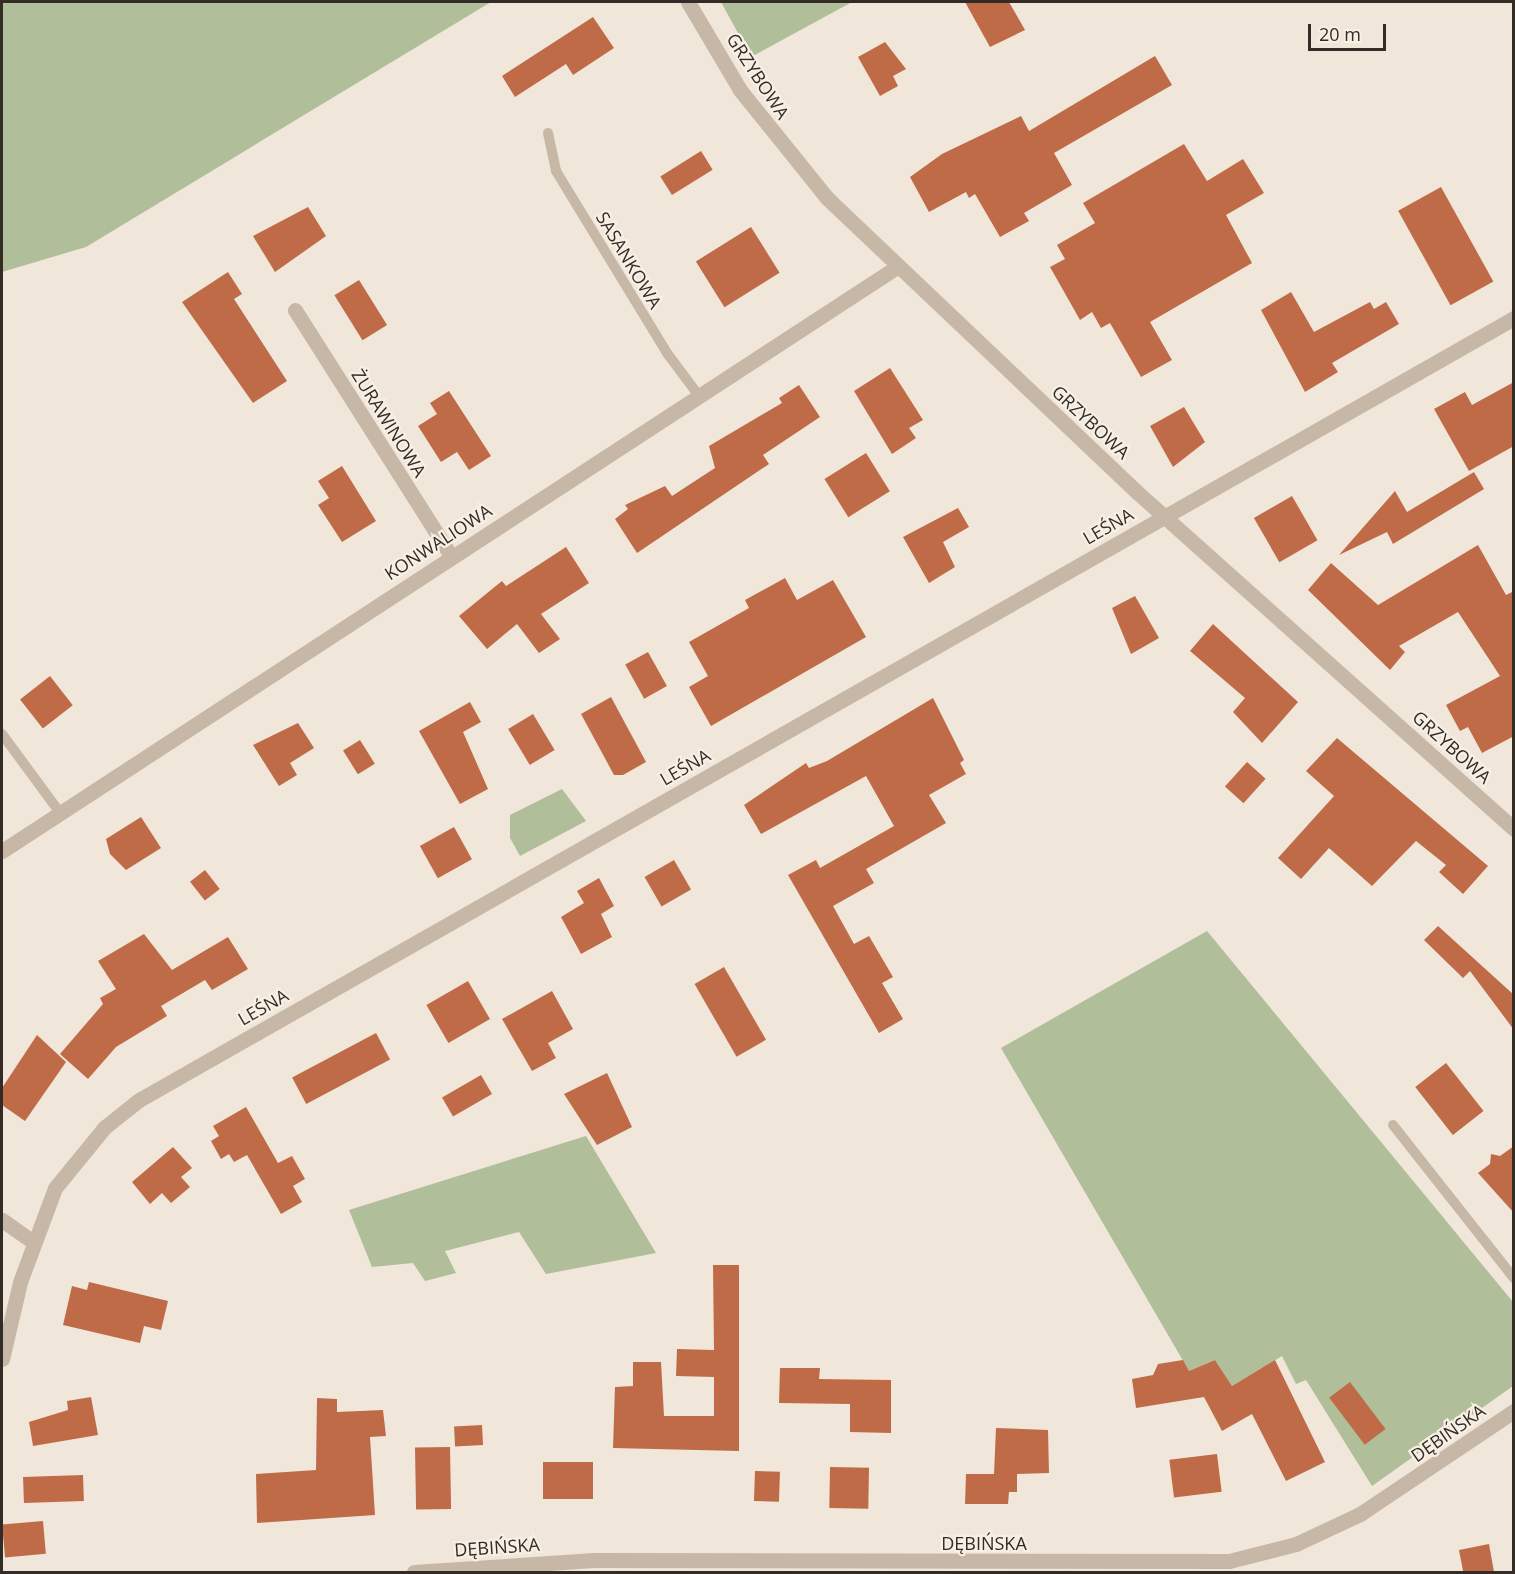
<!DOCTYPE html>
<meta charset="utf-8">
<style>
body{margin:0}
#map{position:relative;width:1515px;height:1574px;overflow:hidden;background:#f0e6d9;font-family:"Open Sans",sans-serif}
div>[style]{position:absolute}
.green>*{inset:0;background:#b0be9a}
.building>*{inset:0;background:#c06b47;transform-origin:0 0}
.service>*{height:10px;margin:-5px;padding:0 5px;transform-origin:5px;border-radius:5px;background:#c7b7a6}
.minor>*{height:15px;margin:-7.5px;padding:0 7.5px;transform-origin:7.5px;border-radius:7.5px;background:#c7b7a6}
.tertiary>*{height:15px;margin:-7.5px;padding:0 7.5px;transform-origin:7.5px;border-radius:7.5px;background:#c7b7a6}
span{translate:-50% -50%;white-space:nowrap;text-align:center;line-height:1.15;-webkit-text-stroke:4.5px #f8f0e5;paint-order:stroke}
.street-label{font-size:18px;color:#332b26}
.frame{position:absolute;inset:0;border:3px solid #332b26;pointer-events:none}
.scale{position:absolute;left:1308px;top:24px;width:78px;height:27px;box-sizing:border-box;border:3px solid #332b26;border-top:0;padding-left:8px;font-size:18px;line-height:21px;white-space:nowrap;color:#332b26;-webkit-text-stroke:4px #f8f0e5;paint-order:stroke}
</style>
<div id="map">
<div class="green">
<div style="clip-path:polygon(2px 2px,491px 2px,86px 247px,2px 272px)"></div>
<div style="clip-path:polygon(721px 2px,852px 2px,751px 57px)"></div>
<div style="clip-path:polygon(562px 789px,586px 821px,520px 856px,510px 838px,510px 815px)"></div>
<div style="clip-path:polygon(1207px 931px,1513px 1302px,1513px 1386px,1372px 1486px,1306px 1380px,1296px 1384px,1282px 1356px,1232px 1386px,1215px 1360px,1189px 1371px,1001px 1048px)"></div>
<div style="clip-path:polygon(586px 1136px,656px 1253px,546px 1274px,519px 1232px,445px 1251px,456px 1273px,425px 1281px,413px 1263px,372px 1267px,349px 1210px)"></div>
</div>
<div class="building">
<div style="clip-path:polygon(965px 2px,1009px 2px,1025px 30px,990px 47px)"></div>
<div style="clip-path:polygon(593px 17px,614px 48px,573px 75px,566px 64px,515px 97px,502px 76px)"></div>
<div style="clip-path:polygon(885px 42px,906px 69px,893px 76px,898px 86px,880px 96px,858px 57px)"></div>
<div style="clip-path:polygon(1155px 56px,1172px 85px,1054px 153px,1072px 185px,1024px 213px,1029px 221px,1000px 237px,975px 194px,969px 198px,966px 192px,929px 212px,910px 177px,942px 154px,1021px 116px,1029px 131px)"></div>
<div style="clip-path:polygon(1184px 144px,1207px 181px,1243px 159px,1264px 193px,1226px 215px,1252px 263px,1150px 322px,1172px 360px,1141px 377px,1110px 323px,1101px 328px,1092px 312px,1080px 320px,1050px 267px,1065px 259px,1057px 245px,1095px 223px,1083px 203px)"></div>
<div style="left:701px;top:151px;width:22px;height:48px;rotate:58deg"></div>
<div style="left:1441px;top:187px;width:108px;height:49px;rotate:61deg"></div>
<div style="clip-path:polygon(308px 207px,326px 236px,275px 272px,253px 236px)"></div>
<div style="left:751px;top:227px;width:54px;height:65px;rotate:58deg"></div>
<div style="clip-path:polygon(228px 272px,242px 294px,234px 299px,287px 381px,253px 403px,182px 302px)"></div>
<div style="left:359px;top:280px;width:53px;height:29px;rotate:58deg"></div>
<div style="clip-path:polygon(1291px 292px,1314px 332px,1370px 302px,1374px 309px,1386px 302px,1399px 324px,1332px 363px,1338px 372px,1305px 392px,1261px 310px)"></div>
<div style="clip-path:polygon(890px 368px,923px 420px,909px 428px,916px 438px,892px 454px,854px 391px)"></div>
<div style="clip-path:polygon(1514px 382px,1514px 446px,1469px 471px,1434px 409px,1465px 392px,1472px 405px)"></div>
<div style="clip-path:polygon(799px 385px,820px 417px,763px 455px,769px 464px,637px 553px,615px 519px,628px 509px,625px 505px,665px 486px,672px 496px,715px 468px,709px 446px,782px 403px,779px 398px)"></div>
<div style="clip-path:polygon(449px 391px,491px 456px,469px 470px,457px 452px,441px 462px,418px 426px,437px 414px,430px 403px)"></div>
<div style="clip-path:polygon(1184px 407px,1205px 442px,1173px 467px,1150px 426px)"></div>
<div style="left:866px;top:453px;width:45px;height:49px;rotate:58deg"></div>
<div style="clip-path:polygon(342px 466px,376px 521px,342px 542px,318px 505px,329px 498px,318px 481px)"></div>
<div style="clip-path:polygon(1474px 472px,1484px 489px,1393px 544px,1387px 532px,1339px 555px,1395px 491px,1407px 512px)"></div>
<div style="left:1292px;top:496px;width:51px;height:44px;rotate:60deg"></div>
<div style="clip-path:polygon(958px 508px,969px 527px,943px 542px,955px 567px,929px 583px,903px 537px)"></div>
<div style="clip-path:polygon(1478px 545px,1506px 595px,1514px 591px,1514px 736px,1482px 753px,1468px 727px,1460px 731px,1446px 705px,1500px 676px,1458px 612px,1399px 646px,1405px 652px,1390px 670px,1308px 590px,1331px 563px,1378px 605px)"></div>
<div style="clip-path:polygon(566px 547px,589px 583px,541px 614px,560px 639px,539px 653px,517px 624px,487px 649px,459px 616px,502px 581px,506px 586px)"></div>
<div style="clip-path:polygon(785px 578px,797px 600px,833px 580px,866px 637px,711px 726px,689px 687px,708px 676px,689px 642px,749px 608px,745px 600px)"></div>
<div style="clip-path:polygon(1135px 596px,1159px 638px,1131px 654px,1112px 608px)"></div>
<div style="clip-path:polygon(1213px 624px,1298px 702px,1262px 743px,1233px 712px,1245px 698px,1190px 651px)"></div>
<div style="left:648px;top:652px;width:39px;height:26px;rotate:61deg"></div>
<div style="left:50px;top:676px;width:37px;height:38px;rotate:52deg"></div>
<div style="clip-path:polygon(611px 697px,646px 762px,623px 775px,614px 775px,581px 714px)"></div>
<div style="clip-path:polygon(933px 698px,964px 760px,960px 763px,966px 774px,929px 795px,946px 823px,866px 869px,874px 883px,833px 906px,854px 944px,869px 936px,893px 977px,882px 983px,903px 1019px,879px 1033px,788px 875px,816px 860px,820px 868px,894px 826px,866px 776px,761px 834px,744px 805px,806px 763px,809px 768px,827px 761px)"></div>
<div style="clip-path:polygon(470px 702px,481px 722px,463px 732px,488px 789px,460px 804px,419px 731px)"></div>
<div style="left:533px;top:714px;width:42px;height:29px;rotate:59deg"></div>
<div style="clip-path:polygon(298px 723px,314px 748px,290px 763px,297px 775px,279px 786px,253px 745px)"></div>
<div style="clip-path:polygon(1337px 738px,1488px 866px,1463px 894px,1439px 872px,1446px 865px,1416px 841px,1372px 886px,1329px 848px,1301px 879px,1278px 858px,1334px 796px,1306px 771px)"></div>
<div style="left:360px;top:740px;width:28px;height:20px;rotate:58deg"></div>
<div style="left:1247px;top:762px;width:25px;height:33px;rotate:42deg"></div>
<div style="clip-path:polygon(141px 817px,161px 848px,126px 870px,110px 854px,106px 839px)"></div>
<div style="left:454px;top:827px;width:37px;height:39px;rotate:61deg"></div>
<div style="left:674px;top:860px;width:34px;height:34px;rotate:60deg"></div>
<div style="left:205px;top:870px;width:24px;height:19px;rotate:52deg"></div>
<div style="clip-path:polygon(599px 878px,614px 906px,601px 914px,612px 937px,581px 954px,561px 917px,584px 903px,577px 891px)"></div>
<div style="clip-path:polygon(1438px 926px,1514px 995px,1514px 1030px,1470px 971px,1463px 978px,1424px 940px)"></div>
<div style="clip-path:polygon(144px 934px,172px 970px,228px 937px,248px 969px,212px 990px,205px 980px,161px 1006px,167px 1016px,116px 1047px,88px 1079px,60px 1054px,103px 1004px,100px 998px,116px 989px,98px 961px)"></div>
<div style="left:724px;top:967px;width:84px;height:34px;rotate:60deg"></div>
<div style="left:468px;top:981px;width:44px;height:48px;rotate:60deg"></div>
<div style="clip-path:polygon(552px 991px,573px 1029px,548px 1043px,556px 1058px,532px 1071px,502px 1019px)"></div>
<div style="left:376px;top:1033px;width:30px;height:95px;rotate:62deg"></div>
<div style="clip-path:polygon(37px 1035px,66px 1062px,25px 1121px,2px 1105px,2px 1088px)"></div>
<div style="left:1446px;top:1063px;width:61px;height:39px;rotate:52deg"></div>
<div style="clip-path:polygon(607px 1073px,632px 1127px,597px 1145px,564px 1094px)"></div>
<div style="left:481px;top:1075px;width:22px;height:45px;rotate:60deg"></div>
<div style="clip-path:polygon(246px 1107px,278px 1163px,292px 1156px,305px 1179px,293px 1186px,302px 1202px,281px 1214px,247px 1155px,234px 1162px,229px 1154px,221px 1159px,211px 1141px,219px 1136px,213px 1126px)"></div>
<div style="clip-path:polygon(1514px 1146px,1514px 1213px,1478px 1173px,1490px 1164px,1491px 1154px,1500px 1156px)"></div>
<div style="clip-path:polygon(173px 1147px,192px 1168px,181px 1177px,190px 1187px,171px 1203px,162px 1193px,150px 1204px,132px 1182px)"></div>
<div style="clip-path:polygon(713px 1265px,739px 1265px,739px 1451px,613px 1448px,615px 1387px,633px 1386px,633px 1362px,661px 1362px,664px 1416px,714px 1416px,714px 1377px,676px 1376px,677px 1349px,714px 1350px)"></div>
<div style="clip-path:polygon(89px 1282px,168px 1301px,161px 1330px,144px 1326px,140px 1343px,63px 1325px,72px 1286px,87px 1290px)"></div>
<div style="clip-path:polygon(1183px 1360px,1189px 1371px,1215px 1360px,1232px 1386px,1275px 1360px,1325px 1462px,1286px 1481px,1252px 1414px,1222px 1431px,1204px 1397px,1136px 1408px,1132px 1379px,1153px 1375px,1158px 1364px)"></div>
<div style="clip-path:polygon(780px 1368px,820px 1368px,819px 1379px,891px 1380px,891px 1433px,850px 1432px,850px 1404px,779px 1403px)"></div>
<div style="left:1350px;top:1382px;width:59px;height:26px;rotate:53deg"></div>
<div style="clip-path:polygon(91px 1397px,98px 1435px,33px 1446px,29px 1422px,68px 1410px,67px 1401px)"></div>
<div style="clip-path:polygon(317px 1398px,337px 1399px,337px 1412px,383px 1410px,386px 1436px,370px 1437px,375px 1515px,257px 1523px,256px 1474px,316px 1470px)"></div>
<div style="left:482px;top:1425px;width:20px;height:28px;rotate:87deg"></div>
<div style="clip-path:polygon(996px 1428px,1048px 1430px,1049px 1473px,1017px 1474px,1017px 1492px,1009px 1492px,1008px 1504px,965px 1504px,966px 1474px,994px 1474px)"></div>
<div style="left:450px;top:1447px;width:62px;height:35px;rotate:89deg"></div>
<div style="left:1217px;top:1454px;width:38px;height:48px;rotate:83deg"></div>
<div style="left:543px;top:1462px;width:50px;height:37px"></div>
<div style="left:830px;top:1467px;width:39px;height:41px;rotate:1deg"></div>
<div style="left:755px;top:1471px;width:25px;height:30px;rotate:2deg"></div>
<div style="left:83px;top:1475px;width:26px;height:60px;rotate:88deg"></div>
<div style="left:43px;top:1521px;width:33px;height:41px;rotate:85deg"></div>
<div style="clip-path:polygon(1489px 1544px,1494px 1572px,1463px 1571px,1459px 1550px)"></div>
</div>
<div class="service">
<div style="left:548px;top:133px;width:39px;rotate:78deg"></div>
<div style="left:556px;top:171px;width:213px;rotate:58.6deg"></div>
<div style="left:667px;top:353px;width:54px;rotate:53.3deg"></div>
<div style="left:2px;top:734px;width:94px;rotate:53.6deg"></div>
<div style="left:1393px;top:1125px;width:195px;rotate:51.7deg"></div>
</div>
<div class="minor">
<div style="left:688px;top:2px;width:102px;rotate:59.4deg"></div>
<div style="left:740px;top:90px;width:139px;rotate:51.1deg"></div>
<div style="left:827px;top:198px;width:429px;rotate:43.5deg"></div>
<div style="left:1138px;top:493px;width:504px;rotate:41.78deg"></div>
<div style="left:295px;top:310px;width:291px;rotate:57.6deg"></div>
<div style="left:2px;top:851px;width:1069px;rotate:-33.13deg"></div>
<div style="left:2px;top:1220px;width:38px;rotate:35deg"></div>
</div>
<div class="tertiary">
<div style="left:2px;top:1359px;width:79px;rotate:-76.8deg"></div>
<div style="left:20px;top:1282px;width:100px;rotate:-69.6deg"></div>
<div style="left:55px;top:1188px;width:79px;rotate:-50.7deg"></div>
<div style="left:105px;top:1127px;width:43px;rotate:-38.5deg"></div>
<div style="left:139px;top:1100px;width:1582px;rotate:-29.63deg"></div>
<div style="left:414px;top:1572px;width:180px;rotate:-3.8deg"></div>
<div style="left:594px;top:1560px;width:635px;rotate:0.09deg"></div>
<div style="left:1229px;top:1561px;width:69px;rotate:-14.2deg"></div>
<div style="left:1296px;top:1544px;width:71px;rotate:-25.1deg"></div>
<div style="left:1360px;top:1514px;width:185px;rotate:-33.8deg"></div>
</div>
<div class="street-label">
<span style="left:758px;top:76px;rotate:57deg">GRZYBOWA</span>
<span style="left:629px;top:260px;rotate:59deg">SASANKOWA</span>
<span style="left:1091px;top:422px;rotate:43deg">GRZYBOWA</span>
<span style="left:389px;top:423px;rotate:58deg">ŻURAWINOWA</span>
<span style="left:1108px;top:526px;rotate:-30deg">LEŚNA</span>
<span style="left:438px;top:542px;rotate:-33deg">KONWALIOWA</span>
<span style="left:1452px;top:747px;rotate:42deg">GRZYBOWA</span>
<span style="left:685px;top:767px;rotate:-30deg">LEŚNA</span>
<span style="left:263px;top:1007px;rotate:-30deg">LEŚNA</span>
<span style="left:1448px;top:1433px;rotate:-35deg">DĘBIŃSKA</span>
<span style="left:984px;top:1543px">DĘBIŃSKA</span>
<span style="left:497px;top:1547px;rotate:-4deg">DĘBIŃSKA</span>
</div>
<div class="frame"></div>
<div class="scale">20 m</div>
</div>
